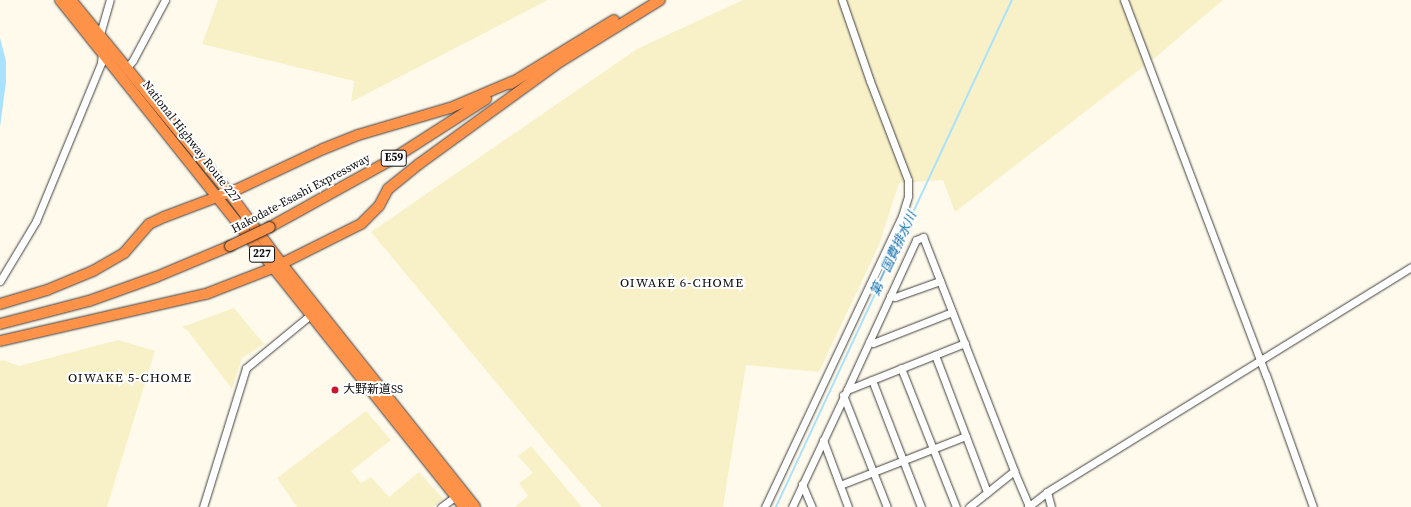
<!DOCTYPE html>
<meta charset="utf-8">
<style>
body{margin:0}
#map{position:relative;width:1411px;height:507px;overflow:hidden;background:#fffaeb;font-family:"Source Serif 4","Noto Sans JP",serif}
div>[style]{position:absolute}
.farmland>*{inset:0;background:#f8f1c8}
.water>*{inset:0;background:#a9e2fc}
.stream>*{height:1.5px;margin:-0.75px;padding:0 0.75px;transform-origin:0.75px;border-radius:0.75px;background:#a9e2fc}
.roads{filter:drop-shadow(0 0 1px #3f3f3f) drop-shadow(0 0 1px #3f3f3f)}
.minor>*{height:7px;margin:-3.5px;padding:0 3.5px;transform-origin:3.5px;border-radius:3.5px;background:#fff}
.highway>*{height:10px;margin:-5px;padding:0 5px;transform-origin:5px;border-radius:5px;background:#ff9249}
.bridges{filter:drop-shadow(0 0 1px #1d1d1d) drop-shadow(0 0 1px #1d1d1d)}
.highway-bridge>*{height:10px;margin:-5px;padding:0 5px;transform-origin:5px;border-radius:5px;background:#ff9249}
.dots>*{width:11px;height:11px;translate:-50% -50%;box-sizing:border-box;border:2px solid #fff;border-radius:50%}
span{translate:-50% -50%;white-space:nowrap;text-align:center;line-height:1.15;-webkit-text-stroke:4px #fff;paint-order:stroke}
.shield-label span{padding:1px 3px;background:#fff;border:1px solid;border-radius:3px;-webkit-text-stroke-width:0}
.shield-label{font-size:11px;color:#0c0c0c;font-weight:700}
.street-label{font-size:12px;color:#0c0c0c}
.poi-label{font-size:12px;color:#0c0c0c}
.left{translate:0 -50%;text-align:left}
.water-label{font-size:13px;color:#0a6ca9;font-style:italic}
.neighbourhood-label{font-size:13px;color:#0c0c0c;letter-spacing:1px}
</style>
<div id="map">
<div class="farmland">
<div style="clip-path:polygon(218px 0,548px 0,351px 102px,354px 81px,202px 44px)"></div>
<div style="clip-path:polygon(743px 0,1223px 0,1156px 57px,955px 212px,943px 180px,899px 183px,879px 245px,819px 372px,746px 365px,723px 507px,602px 507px,548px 445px,371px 232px,637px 49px)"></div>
<div style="clip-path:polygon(234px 308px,264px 344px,242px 358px,232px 389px,188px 331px,182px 327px)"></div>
<div style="clip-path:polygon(118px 340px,155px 351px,107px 507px,0 507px,0 361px,3px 360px,19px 366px)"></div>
<div style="clip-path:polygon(366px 411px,391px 440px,351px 471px,361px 483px,371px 477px,389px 497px,419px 472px,443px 499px,433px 507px,297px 507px,277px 478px)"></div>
<div style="clip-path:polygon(531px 446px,582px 507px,515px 507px,528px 496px,519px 483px,533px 473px,518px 456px)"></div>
</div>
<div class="water">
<div style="clip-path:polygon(0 38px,6px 61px,6px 82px,0 127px)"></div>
</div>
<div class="stream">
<div style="left:776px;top:507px;width:559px;rotate:-65.04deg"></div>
</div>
<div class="roads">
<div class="minor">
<div style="left:1124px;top:0;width:401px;rotate:69.3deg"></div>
<div style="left:1266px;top:375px;width:140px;rotate:70.4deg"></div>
<div style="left:100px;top:38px;width:4px;rotate:-90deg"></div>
<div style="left:100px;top:34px;width:35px;rotate:-74deg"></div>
<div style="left:126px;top:69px;width:11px;rotate:-52deg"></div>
<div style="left:133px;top:60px;width:68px;rotate:-61.9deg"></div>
<div style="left:0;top:281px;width:70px;rotate:-59deg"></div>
<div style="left:36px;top:221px;width:171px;rotate:-67.6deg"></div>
<div style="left:101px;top:63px;width:11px;rotate:-85deg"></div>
<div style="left:890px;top:296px;width:5px;rotate:11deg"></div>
<div style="left:895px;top:297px;width:48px;rotate:-19.6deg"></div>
<div style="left:869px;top:342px;width:4px;rotate:14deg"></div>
<div style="left:873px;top:343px;width:85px;rotate:-21.4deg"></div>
<div style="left:935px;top:355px;width:147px;rotate:69.2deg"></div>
<div style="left:901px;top:368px;width:149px;rotate:68.4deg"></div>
<div style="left:872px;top:380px;width:100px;rotate:-21.7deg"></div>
<div style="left:847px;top:390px;width:165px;rotate:-65.3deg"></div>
<div style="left:916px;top:240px;width:8px;rotate:-23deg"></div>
<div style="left:923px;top:237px;width:251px;rotate:68.7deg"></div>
<div style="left:843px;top:395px;width:120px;rotate:68.6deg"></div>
<div style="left:823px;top:440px;width:72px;rotate:69.5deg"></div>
<div style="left:802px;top:484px;width:25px;rotate:67deg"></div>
<div style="left:840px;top:485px;width:135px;rotate:-21.3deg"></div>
<div style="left:1047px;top:492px;width:16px;rotate:75deg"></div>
<div style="left:203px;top:507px;width:145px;rotate:-72.8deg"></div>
<div style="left:246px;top:368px;width:88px;rotate:-39.5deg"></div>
<div style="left:441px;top:507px;width:22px;rotate:-36deg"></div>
<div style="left:765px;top:507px;width:322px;rotate:-64.8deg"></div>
<div style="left:902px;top:216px;width:21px;rotate:-73deg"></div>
<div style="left:908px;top:196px;width:16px;rotate:-90deg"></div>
<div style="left:908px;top:180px;width:106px;rotate:-111deg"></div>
<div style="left:870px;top:81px;width:86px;rotate:-109.1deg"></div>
<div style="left:792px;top:507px;width:129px;rotate:-64.8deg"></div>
<div style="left:847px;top:390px;width:27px;rotate:-22deg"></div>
<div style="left:872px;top:380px;width:136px;rotate:68.9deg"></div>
<div style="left:969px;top:507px;width:58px;rotate:-38.7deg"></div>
<div style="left:1014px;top:471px;width:39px;rotate:67deg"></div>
<div style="left:1028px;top:507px;width:24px;rotate:-38deg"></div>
<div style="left:1047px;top:492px;width:428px;rotate:-31.7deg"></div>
</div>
<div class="highway">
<div style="left:60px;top:0;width:648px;rotate:51.45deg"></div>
<div style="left:71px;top:0;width:249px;rotate:50.7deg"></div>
<div style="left:229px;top:193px;width:89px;rotate:53.3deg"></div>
<div style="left:282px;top:264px;width:310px;rotate:51.5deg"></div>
<div style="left:510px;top:84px;width:122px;rotate:-31.6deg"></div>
<div style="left:270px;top:227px;width:138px;rotate:-29deg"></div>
<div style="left:391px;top:160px;width:113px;rotate:-32.7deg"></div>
<div style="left:0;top:304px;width:49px;rotate:-16.6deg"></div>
<div style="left:47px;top:290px;width:50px;rotate:-22.4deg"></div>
<div style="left:93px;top:271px;width:36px;rotate:-30deg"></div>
<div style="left:124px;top:253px;width:38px;rotate:-49deg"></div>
<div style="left:149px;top:224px;width:17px;rotate:-25deg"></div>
<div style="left:164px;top:217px;width:79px;rotate:-20.7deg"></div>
<div style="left:238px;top:189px;width:94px;rotate:-25.2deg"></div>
<div style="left:323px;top:149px;width:38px;rotate:-22deg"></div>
<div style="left:358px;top:135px;width:96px;rotate:-16.4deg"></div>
<div style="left:450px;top:108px;width:69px;rotate:-22.9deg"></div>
<div style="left:0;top:324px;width:92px;rotate:-14.5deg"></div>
<div style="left:89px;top:301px;width:71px;rotate:-19.7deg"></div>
<div style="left:156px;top:277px;width:80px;rotate:-22.7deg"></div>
<div style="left:0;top:341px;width:211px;rotate:-12.9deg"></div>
<div style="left:206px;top:294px;width:72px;rotate:-21.2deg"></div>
<div style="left:273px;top:268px;width:98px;rotate:-26.6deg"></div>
<div style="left:361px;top:224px;width:25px;rotate:-45deg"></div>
<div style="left:379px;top:206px;width:19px;rotate:-62deg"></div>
<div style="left:388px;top:189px;width:40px;rotate:-39deg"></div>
<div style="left:419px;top:164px;width:175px;rotate:-36deg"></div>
<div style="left:561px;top:61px;width:116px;rotate:-31.6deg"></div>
</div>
</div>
<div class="bridges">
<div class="highway-bridge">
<div style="left:230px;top:246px;width:44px;rotate:-25.4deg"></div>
</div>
</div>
<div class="dots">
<div style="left:335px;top:390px;background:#c9172a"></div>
</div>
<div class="shield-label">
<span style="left:394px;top:158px">E59</span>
<span style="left:262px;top:254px">227</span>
</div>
<div class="street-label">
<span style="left:191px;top:142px;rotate:52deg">National Highway Route 227</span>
<span style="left:301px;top:194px;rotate:-28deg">Hakodate-Esashi Expressway</span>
</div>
<div class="poi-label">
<span class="left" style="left:343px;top:390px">大野新道SS</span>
</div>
<div class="water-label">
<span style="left:894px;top:254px;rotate:-65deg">第一国費排水川</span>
</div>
<div class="neighbourhood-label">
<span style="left:682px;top:283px">OIWAKE 6-CHOME</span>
<span style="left:130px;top:378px">OIWAKE 5-CHOME</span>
</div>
</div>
